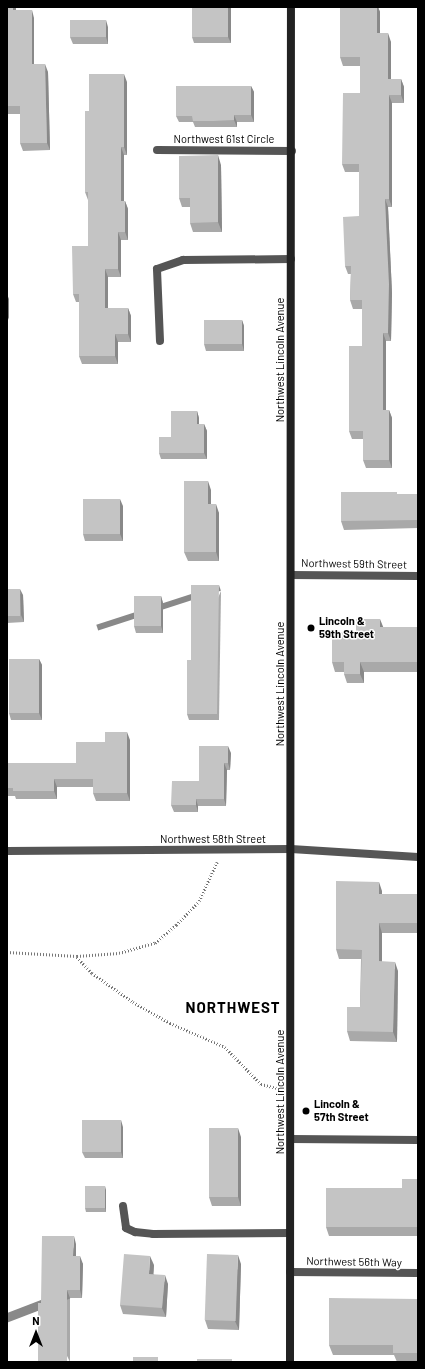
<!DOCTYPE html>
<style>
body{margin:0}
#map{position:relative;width:425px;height:1369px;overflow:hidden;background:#fff;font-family:Barlow,sans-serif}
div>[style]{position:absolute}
.path>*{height:2.5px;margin-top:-1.25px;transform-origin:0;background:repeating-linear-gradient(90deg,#777 0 1px,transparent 0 3px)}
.lane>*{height:8px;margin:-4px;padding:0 4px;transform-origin:4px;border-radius:4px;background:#555}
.street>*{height:8px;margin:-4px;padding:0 4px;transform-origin:4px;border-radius:4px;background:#555}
.secondary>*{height:8px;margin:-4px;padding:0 4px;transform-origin:4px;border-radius:4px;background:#222}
.wall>*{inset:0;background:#a9a9a9}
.shaded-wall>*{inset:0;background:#898989;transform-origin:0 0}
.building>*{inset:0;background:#c4c4c4;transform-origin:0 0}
.dots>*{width:11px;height:11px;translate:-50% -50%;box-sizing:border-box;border:2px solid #fff;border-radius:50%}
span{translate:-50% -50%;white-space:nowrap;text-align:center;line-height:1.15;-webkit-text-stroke:3px #fff;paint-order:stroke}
.street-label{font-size:11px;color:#000}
.poi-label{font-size:11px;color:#000;font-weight:700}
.left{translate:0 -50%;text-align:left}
.district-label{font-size:15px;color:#000;font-weight:700;letter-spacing:1px}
.frame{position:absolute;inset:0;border:8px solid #000;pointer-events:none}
.north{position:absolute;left:16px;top:1313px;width:40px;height:40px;-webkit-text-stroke:3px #fff;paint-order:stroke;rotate:0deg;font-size:11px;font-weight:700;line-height:16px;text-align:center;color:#000}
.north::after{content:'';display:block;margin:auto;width:14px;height:18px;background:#000;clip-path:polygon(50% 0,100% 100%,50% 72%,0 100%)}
</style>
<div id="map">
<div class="path">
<div style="left:7px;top:952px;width:70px;rotate:3.3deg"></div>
<div style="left:77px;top:956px;width:42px;rotate:-4.1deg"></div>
<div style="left:119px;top:953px;width:37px;rotate:-16deg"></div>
<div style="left:155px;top:943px;width:28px;rotate:-41deg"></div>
<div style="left:176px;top:925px;width:33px;rotate:-46deg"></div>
<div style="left:199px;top:901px;width:43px;rotate:-65.2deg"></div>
<div style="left:77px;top:957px;width:22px;rotate:47deg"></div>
<div style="left:92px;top:973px;width:50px;rotate:35.3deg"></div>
<div style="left:133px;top:1002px;width:43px;rotate:29.6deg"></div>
<div style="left:170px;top:1023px;width:60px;rotate:23.6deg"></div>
<div style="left:225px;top:1047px;width:52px;rotate:45.8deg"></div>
<div style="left:261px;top:1084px;width:16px;rotate:14deg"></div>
</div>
<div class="lane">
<div style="left:160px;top:341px;width:72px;rotate:-92.4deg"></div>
<div style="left:157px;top:269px;width:28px;rotate:-19deg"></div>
<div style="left:183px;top:260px;width:108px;rotate:-0.5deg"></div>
<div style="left:123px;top:1206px;width:22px;rotate:82deg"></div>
<div style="left:126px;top:1228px;width:10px;rotate:24deg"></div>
<div style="left:135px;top:1232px;width:18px;rotate:6deg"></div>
<div style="left:153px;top:1234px;width:137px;rotate:-0.4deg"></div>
</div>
<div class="street">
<div style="left:157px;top:150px;width:135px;rotate:0.4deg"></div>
<div style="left:291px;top:575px;width:127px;rotate:0.5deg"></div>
<div style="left:7px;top:851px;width:284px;rotate:-0.4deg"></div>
<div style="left:291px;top:849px;width:127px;rotate:3.6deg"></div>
<div style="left:291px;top:1139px;width:127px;rotate:0.5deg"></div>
<div style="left:290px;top:1272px;width:128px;rotate:0.4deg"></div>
</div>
<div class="secondary">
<div style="left:290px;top:1362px;width:1355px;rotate:-89.96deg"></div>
</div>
<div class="wall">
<div style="clip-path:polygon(7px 7px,16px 7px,16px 10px,34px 18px,34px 64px,48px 72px,50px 150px,23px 151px,20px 143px,20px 114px,7px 114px)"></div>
<div style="clip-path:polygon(231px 7px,231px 43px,194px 43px,192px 37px)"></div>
<div style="clip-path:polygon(340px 7px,378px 7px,380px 12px,380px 33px,391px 42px,391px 79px,401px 79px,404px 87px,404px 103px,392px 103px,392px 207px,388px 207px,392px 293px,391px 341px,386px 341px,386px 410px,389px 410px,392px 418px,392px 468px,366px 468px,363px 460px,363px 439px,352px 439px,349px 431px,362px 346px,362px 309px,353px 309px,350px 300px,351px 274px,348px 274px,345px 266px,359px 216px,359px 172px,345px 172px,342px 164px,360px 93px,360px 66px,343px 66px,340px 57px)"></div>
<div style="clip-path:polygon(108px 27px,108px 44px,73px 44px,70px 37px)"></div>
<div style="clip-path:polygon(127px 82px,127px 155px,124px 155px,124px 201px,125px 201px,128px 209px,128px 240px,121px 240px,121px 277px,108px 277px,108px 308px,128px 308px,131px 316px,131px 342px,118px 342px,118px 364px,82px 364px,79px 356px,79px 302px,76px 302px,73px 294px,88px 246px,88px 200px,85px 192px,89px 111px)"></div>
<div style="clip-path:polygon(251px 86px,254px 92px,254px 122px,237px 122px,237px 127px,195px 127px,193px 122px,179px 122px,176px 116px)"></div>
<div style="clip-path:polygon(221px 165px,222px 232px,193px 232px,190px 223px,190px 207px,182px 207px,179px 198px)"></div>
<div style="clip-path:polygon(242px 320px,244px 326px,244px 351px,206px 351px,204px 344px)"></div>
<div style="clip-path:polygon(197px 411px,199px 418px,199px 424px,204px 424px,207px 431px,207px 459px,161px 459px,159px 453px,171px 437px)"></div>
<div style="clip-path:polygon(211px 490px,211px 504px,219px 513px,219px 561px,188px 561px,184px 552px)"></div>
<div style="clip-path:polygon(398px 494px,418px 494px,418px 528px,344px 530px,341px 521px)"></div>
<div style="clip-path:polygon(123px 506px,123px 541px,85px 541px,83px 534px)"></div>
<div style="clip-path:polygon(7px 589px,23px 595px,24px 622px,7px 623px)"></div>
<div style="clip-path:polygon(221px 591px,219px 720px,189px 720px,187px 714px,191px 660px)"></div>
<div style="clip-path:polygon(161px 596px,163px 603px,163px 633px,136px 633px,134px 626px)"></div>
<div style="clip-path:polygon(383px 627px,418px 627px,418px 672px,364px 672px,364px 683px,347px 683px,344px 674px,344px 672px,335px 672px,332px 662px,356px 633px)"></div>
<div style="clip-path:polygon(39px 659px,42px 665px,42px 720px,11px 720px,9px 713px)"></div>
<div style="clip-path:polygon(130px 740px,130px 801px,96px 801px,93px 793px,93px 787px,57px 787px,57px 799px,16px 799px,15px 796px,7px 796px,7px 763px,76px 763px,105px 742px)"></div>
<div style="clip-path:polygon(231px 753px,230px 770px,227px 770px,226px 806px,198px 806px,198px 812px,174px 812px,171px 805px)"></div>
<div style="clip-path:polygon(382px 891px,382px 894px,418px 894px,418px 933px,382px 933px,382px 962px,398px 971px,397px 1042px,350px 1041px,347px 1031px,360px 1007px,361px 959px,339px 959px,336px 949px)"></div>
<div style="clip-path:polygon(123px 1127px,123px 1158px,85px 1158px,82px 1152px)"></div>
<div style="clip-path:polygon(241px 1137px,241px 1206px,212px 1206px,209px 1197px)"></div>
<div style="clip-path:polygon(418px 1179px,418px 1236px,329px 1236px,326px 1227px,402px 1188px)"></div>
<div style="clip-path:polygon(106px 1190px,106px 1212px,86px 1212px,85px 1208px)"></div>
<div style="clip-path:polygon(76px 1244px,76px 1256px,83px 1264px,82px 1298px,70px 1298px,70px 1362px,41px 1303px)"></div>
<div style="clip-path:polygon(241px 1264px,239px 1330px,208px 1329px,205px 1320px)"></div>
<div style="clip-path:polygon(154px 1265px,153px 1274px,168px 1284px,166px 1317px,123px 1314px,120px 1305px)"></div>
<div style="clip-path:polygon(418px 1300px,418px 1362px,397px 1362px,394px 1355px,333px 1355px,329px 1345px)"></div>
</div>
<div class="shaded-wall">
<div style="clip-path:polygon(13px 7px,16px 7px,16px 18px,13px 10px)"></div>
<div style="clip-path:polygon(228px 7px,231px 7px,231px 43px,228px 37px)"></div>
<div style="clip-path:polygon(377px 7px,378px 7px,380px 12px,380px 42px,377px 33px)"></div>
<div style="clip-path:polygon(32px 10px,34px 18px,34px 72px,32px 64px)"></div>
<div style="clip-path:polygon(106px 20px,108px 27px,108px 44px,106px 37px)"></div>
<div style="clip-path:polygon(388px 33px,391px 42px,391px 87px,388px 79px)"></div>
<div style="clip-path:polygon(45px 64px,48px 72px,50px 150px,47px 143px)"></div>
<div style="clip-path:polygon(124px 74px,127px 82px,127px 155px,124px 147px)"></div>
<div style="clip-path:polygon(401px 79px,404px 87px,404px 103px,401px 95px)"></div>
<div style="clip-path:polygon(251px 86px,254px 92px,254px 122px,251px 115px)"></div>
<div style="clip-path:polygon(389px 95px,392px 103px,392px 207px,389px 199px)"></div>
<div style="clip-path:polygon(234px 115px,237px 122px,237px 127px,234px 120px)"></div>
<div style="clip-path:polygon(121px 147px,124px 155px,124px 209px,121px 201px)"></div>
<div style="clip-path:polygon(218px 155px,221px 165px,222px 232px,218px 222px)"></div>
<div style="clip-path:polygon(385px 199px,388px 207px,392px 293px,391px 341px,388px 333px)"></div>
<div style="clip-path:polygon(125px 201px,128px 209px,128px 240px,125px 232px)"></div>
<div style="clip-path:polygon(118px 232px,121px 240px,121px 277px,118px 269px)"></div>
<div style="clip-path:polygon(105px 269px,108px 277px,108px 316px,105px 308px)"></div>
<div style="clip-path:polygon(7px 294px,9px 299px,9px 320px,7px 315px)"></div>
<div style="clip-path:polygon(128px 308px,131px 316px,131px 342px,128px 334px)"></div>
<div style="clip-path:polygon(242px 320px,244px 326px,244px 351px,242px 344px)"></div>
<div style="clip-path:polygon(383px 333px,386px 341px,386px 418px,383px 410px)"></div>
<div style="clip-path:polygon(115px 334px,118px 342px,118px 364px,115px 356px)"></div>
<div style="clip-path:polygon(389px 410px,392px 418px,392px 468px,389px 460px)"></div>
<div style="clip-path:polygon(197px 411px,199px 418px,199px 431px,197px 424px)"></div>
<div style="clip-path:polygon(204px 424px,207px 431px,207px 459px,204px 453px)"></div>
<div style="clip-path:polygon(208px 481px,211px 490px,211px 513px,208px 504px)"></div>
<div style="clip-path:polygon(120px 499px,123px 506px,123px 541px,120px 534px)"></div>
<div style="clip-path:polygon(216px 504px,219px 513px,219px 561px,216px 552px)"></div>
<div style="left:219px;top:585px;width:6px;height:129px;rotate:72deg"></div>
<div style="clip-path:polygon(20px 589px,23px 595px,24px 622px,21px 615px)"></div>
<div style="clip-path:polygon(161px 596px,163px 603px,163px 633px,161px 626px)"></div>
<div style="clip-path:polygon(380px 619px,384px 629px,380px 627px)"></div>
<div style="clip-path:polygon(39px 659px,42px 665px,42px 720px,39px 713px)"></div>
<div style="clip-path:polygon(360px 662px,364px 672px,364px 683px,360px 674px)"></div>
<div style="clip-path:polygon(127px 732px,130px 740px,130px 801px,127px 793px)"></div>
<div style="clip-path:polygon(228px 746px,231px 753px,230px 770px,228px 763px)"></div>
<div style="clip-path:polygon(224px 763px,227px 770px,226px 806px,224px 799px)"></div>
<div style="clip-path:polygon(54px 779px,57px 787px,57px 799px,54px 791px)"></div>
<div style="clip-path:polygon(196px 799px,198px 806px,198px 812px,196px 805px)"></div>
<div style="clip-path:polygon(379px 882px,382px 891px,382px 903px,379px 894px)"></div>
<div style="clip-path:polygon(379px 923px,382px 933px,382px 971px,379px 961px)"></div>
<div style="clip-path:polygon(395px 962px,398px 971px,397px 1042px,393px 1032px)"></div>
<div style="clip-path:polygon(121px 1120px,123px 1127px,123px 1158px,121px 1152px)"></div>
<div style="clip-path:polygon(238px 1128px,241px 1137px,241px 1206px,238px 1197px)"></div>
<div style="clip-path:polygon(105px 1186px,106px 1190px,106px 1212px,105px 1208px)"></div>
<div style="clip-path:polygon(74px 1236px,76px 1244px,76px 1264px,73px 1256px)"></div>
<div style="clip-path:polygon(238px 1255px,241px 1264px,239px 1330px,235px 1321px)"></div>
<div style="clip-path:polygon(80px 1256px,83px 1264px,82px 1298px,80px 1290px)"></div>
<div style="clip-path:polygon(150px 1256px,154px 1265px,153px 1283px,149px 1274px)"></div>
<div style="clip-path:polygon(165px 1275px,168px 1284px,166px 1317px,162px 1308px)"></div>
<div style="left:67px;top:1290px;width:9px;height:72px;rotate:69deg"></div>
</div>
<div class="building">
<div style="clip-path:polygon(7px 7px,13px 7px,13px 10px,32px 10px,32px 64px,45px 64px,47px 143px,20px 143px,20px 106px,7px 106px)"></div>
<div style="left:192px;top:7px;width:36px;height:30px"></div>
<div style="clip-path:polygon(340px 7px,377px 7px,377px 33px,388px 33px,388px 79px,401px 79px,401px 95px,389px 95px,389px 199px,385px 199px,389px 284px,388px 333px,383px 333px,383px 410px,389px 410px,389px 460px,363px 460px,363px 431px,349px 431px,349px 346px,362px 346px,362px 300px,350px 300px,351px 266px,345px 266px,343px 217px,359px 216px,359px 164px,342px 164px,343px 93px,360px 93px,360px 57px,340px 57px)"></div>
<div style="left:70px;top:20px;width:36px;height:17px"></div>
<div style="clip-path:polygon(89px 74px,124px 74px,124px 147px,121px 147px,121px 201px,125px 201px,125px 232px,118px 232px,118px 269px,105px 269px,105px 308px,128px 308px,128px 334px,115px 334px,115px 356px,79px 356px,79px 294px,73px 294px,72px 246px,88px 246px,88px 192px,85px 192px,85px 111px,89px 111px)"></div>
<div style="clip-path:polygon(176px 86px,251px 86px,251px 115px,234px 115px,234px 120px,213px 121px,193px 121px,192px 116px,176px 116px)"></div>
<div style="clip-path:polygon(218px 155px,218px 222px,190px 223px,190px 198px,179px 198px,179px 156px)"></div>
<div style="left:204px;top:320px;width:38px;height:24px"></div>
<div style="clip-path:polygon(171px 411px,197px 411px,197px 424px,204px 424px,204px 453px,159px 453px,159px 437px,171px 437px)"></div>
<div style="clip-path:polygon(184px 481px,208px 481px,208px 504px,216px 504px,216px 552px,184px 552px)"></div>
<div style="clip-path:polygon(341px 492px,397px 492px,397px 494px,418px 494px,418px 520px,341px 521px)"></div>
<div style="left:83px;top:499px;width:37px;height:35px"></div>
<div style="clip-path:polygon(191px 585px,219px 585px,217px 714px,187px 714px,187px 660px,191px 660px)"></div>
<div style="left:7px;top:589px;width:13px;height:27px"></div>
<div style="left:134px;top:596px;width:27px;height:30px"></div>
<div style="clip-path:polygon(356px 619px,380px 619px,380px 627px,418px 627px,418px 662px,360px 662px,360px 674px,344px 674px,344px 662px,332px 662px,332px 632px,356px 633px)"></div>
<div style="left:9px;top:659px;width:30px;height:54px"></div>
<div style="clip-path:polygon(105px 732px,127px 732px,127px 793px,93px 793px,93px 779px,54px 779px,54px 791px,13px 791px,13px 788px,7px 788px,7px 763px,76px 763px,76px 742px,105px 742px)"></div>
<div style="clip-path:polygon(199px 746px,228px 746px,228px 763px,224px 763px,224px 799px,196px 799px,196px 805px,171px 805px,172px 781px,199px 781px)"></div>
<div style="clip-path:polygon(336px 881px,379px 882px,379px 894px,418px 894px,418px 923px,379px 923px,379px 961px,395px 962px,393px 1032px,347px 1031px,347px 1007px,360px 1007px,362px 950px,336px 949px)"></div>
<div style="left:82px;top:1120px;width:39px;height:32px"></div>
<div style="left:209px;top:1128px;width:29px;height:69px"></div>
<div style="clip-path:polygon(402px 1179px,418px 1179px,418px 1227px,326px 1227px,326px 1188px,402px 1188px)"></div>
<div style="left:85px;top:1186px;width:20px;height:22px"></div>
<div style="clip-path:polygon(42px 1236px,74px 1236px,73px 1256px,80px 1256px,80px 1290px,67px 1290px,67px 1362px,38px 1362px,38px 1303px,41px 1303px)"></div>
<div style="clip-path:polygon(124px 1254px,150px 1256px,149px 1274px,165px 1275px,162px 1308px,120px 1305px)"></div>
<div style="left:207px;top:1254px;width:31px;height:66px;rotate:2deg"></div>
<div style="clip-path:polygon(329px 1298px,418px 1299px,418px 1353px,393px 1353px,393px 1345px,329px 1345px)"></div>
<div style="left:133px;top:1357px;width:25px;height:5px"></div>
<div style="left:197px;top:1359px;width:35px;height:3px"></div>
</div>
<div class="dots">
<div style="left:311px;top:628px;background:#000"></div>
<div style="left:306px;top:1111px;background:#000"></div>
</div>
<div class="street-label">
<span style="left:224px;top:139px">Northwest 61st Circle</span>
<span style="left:280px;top:360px;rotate:-90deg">Northwest Lincoln Avenue</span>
<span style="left:354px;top:564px;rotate:1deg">Northwest 59th Street</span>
<span style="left:280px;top:684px;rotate:-90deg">Northwest Lincoln Avenue</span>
<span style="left:213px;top:839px">Northwest 58th Street</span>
<span style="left:280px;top:1092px;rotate:-90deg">Northwest Lincoln Avenue</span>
<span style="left:354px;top:1262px;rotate:1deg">Northwest 56th Way</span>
</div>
<div class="poi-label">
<span class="left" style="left:319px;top:628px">Lincoln &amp;<br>59th Street</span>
<span class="left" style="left:314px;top:1111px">Lincoln &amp;<br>57th Street</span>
</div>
<div class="district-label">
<span style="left:233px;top:1008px">NORTHWEST</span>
</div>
<div class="frame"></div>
<div class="north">N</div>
</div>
